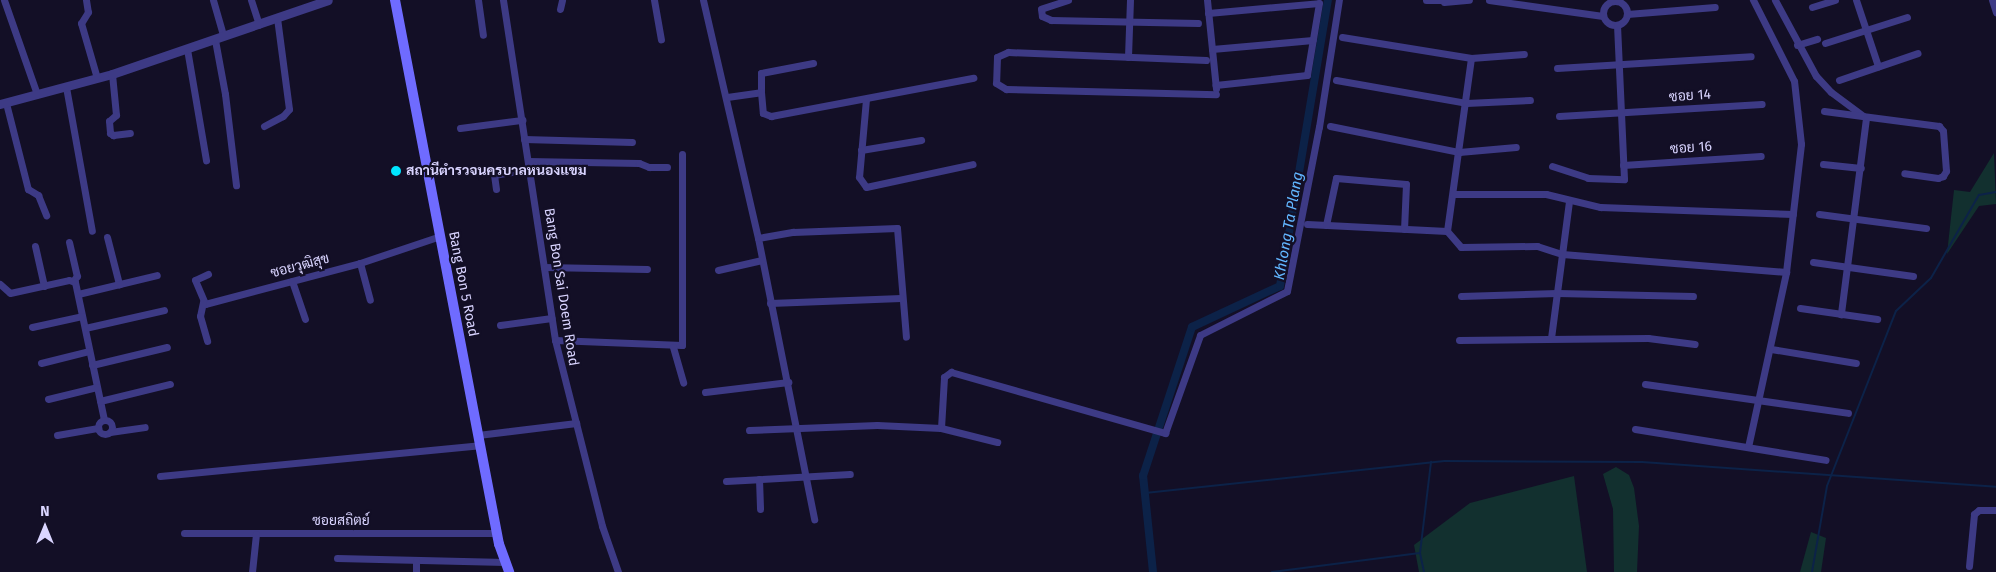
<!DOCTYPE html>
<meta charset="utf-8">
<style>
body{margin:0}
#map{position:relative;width:1996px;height:572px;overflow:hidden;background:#130f26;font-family:"Fira Sans",Sarabun,sans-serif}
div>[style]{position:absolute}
.green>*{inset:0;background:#12302f}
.stream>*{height:2px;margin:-1px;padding:0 1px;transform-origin:1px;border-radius:1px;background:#0c2248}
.canal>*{height:8px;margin:-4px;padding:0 4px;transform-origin:4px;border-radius:4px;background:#0c2248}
.minor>*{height:7px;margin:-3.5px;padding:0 3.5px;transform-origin:3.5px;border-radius:3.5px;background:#3d3a85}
.minor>.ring{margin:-3.5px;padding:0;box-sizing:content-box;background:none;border:7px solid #3d3a85;border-radius:50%}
.tertiary>*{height:9px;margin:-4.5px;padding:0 4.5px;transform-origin:4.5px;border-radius:4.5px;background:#3d3a85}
.secondary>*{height:10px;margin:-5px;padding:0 5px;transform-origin:5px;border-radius:5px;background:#6f6bff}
.dots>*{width:14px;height:14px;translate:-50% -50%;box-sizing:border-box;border:2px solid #130f26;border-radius:50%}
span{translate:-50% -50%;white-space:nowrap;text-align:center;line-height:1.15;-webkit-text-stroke:4.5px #130f26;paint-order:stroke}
.street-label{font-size:14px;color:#d9d4ff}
.poi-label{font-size:14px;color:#d9d4ff;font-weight:700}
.left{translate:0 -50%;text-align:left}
.water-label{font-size:15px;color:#62b6ff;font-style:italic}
.north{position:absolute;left:20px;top:502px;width:50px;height:50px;-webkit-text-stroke:4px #130f26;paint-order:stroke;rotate:0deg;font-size:14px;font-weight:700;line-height:20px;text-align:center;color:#d9d4ff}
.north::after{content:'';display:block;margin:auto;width:18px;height:22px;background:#d9d4ff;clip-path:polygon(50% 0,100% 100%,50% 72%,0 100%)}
</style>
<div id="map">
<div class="green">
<div style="clip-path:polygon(1994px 153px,1996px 204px,1979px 206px,1947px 254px,1954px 190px,1970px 192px)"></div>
<div style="clip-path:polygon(1616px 467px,1629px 475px,1634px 488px,1639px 526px,1637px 572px,1614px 572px,1613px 509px,1603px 474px)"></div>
<div style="clip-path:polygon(1574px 476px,1587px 572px,1419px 572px,1414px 545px,1470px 503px)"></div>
<div style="clip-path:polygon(1811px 532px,1826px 538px,1821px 572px,1800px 572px)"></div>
</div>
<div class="stream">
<div style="left:1145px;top:493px;width:301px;rotate:-6.1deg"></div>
<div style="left:1444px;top:461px;width:198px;rotate:0.3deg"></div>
<div style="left:1642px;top:462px;width:355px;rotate:4deg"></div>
<div style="left:1272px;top:572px;width:149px;rotate:-7.3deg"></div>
<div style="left:1424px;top:572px;width:19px;rotate:-102deg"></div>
<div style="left:1420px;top:553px;width:92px;rotate:-83.1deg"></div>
<div style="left:1812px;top:572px;width:87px;rotate:-80.1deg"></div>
<div style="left:1827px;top:486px;width:188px;rotate:-68.5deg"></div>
<div style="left:1896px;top:311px;width:48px;rotate:-43.3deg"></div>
<div style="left:1931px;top:278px;width:96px;rotate:-60deg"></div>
<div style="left:1979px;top:195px;width:17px;rotate:-10deg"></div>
</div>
<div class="canal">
<div style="left:1153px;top:572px;width:97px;rotate:-95.9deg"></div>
<div style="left:1143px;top:476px;width:157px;rotate:-71.8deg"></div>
<div style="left:1192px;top:327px;width:97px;rotate:-25deg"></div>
<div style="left:1280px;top:286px;width:290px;rotate:-80.5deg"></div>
</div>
<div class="minor">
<div style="left:4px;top:0;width:100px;rotate:70.7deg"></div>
<div style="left:86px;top:0;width:12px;rotate:81deg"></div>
<div style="left:88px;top:12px;width:13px;rotate:122deg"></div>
<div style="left:81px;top:23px;width:57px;rotate:73.8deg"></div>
<div style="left:213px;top:0;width:37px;rotate:74deg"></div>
<div style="left:251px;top:0;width:26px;rotate:72deg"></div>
<div style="left:478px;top:0;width:35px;rotate:82deg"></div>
<div style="left:503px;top:0;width:344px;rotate:81.3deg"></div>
<div style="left:555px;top:340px;width:192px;rotate:75.8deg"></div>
<div style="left:602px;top:526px;width:49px;rotate:70.8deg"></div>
<div style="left:654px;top:0;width:40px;rotate:80deg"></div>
<div style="left:703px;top:0;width:244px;rotate:77deg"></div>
<div style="left:758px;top:238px;width:287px;rotate:78.7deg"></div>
<div style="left:1068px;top:0;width:28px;rotate:162deg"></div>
<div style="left:1041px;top:9px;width:7px;rotate:82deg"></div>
<div style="left:1042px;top:16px;width:10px;rotate:24deg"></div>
<div style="left:1051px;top:20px;width:147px;rotate:1.2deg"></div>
<div style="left:1207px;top:0;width:89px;rotate:84.2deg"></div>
<div style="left:1426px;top:0;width:19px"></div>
<div style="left:1489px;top:0;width:115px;rotate:8deg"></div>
<div style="left:1775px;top:0;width:86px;rotate:61.7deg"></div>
<div style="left:1816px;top:76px;width:22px;rotate:47deg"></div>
<div style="left:1831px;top:92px;width:44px;rotate:36.6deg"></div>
<div style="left:1866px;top:118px;width:198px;rotate:97.3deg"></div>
<div style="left:1856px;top:0;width:70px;rotate:71.6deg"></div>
<div style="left:1992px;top:0;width:13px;rotate:72deg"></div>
<div class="ring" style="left:1603px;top:1px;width:17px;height:17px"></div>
<div style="left:1444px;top:2px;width:25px;rotate:-5deg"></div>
<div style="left:1812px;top:7px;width:24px;rotate:-17deg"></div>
<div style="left:560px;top:9px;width:9px;rotate:-77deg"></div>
<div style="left:1208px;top:13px;width:111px;rotate:-5.1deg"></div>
<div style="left:1319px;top:3px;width:73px;rotate:99.5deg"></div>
<div style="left:1307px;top:75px;width:92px;rotate:173.7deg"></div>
<div style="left:1627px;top:14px;width:88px;rotate:-4.5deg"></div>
<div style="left:1342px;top:37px;width:131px;rotate:9.2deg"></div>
<div style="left:1471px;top:58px;width:53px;rotate:-4.3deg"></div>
<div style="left:215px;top:40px;width:55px;rotate:79.5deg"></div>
<div style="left:225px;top:94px;width:92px;rotate:83.1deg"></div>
<div style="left:1825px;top:43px;width:86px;rotate:-17.6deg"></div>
<div style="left:1797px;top:45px;width:21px;rotate:-17deg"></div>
<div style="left:187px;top:49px;width:113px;rotate:80.3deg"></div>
<div style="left:1212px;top:49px;width:101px;rotate:-5.1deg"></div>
<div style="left:1128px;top:57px;width:57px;rotate:-88deg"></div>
<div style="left:1471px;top:58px;width:175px;rotate:97.9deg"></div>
<div style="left:1447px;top:231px;width:21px;rotate:49deg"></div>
<div style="left:1461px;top:247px;width:76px;rotate:-0.8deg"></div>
<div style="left:1537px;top:246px;width:26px;rotate:18deg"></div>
<div style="left:1562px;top:254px;width:225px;rotate:4.6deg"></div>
<div style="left:1206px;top:60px;width:198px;rotate:-177.7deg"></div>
<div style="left:1008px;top:52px;width:12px;rotate:156deg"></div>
<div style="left:997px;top:57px;width:26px;rotate:92deg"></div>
<div style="left:996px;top:83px;width:12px;rotate:31deg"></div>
<div style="left:1006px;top:89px;width:210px;rotate:1.4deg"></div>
<div style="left:1557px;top:68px;width:194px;rotate:-3.5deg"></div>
<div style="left:112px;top:74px;width:41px;rotate:84.4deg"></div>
<div style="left:116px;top:115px;width:9px;rotate:139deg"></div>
<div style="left:109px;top:121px;width:12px;rotate:85deg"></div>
<div style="left:110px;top:133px;width:4px;rotate:34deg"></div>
<div style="left:113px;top:135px;width:17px;rotate:-7deg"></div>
<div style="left:1336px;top:80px;width:132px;rotate:10deg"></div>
<div style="left:1466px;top:103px;width:64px;rotate:-2.7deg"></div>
<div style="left:1839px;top:80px;width:83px;rotate:-18.9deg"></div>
<div style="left:66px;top:87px;width:146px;rotate:79.8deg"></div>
<div style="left:761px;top:92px;width:19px;rotate:-90deg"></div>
<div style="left:761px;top:73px;width:53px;rotate:-10.9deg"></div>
<div style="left:727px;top:97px;width:34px;rotate:-8deg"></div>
<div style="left:761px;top:92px;width:21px;rotate:85deg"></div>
<div style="left:763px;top:113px;width:9px;rotate:21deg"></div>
<div style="left:771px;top:116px;width:206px;rotate:-10.7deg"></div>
<div style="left:866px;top:99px;width:78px;rotate:95.1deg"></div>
<div style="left:859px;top:177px;width:12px;rotate:55deg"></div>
<div style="left:866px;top:187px;width:109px;rotate:-12.1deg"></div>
<div style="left:6px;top:103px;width:89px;rotate:75.7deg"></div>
<div style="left:28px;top:189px;width:12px;rotate:31deg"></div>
<div style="left:38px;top:195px;width:22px;rotate:68deg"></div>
<div style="left:1824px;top:111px;width:116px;rotate:7.4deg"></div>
<div style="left:1939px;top:126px;width:6px;rotate:51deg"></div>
<div style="left:1943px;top:131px;width:40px;rotate:85.7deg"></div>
<div style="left:1946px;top:171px;width:6px;rotate:121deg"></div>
<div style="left:1943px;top:176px;width:5px;rotate:158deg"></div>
<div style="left:1938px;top:178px;width:34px;rotate:-172deg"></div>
<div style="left:1559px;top:116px;width:203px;rotate:-3.4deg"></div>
<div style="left:264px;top:126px;width:21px;rotate:-28deg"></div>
<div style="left:283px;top:116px;width:9px;rotate:-49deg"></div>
<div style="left:289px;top:109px;width:92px;rotate:-97.5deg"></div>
<div style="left:1330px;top:126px;width:132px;rotate:11.4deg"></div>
<div style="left:1459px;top:152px;width:57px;rotate:-5deg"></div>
<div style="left:460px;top:128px;width:63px;rotate:-7.4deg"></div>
<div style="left:524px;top:139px;width:108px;rotate:1.6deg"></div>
<div style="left:861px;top:150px;width:61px;rotate:-9.5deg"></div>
<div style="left:528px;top:161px;width:111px;rotate:1deg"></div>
<div style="left:639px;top:163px;width:11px;rotate:22deg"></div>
<div style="left:649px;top:167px;width:18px"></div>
<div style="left:1823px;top:164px;width:38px;rotate:6deg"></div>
<div style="left:1623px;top:165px;width:138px;rotate:-3.7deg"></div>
<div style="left:1552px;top:166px;width:38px;rotate:18deg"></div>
<div style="left:1588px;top:178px;width:36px;rotate:2deg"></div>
<div style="left:1624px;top:179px;width:154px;rotate:-92.6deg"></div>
<div style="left:496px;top:189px;width:14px;rotate:-98deg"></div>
<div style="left:494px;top:175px;width:36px;rotate:-10deg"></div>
<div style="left:1453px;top:194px;width:93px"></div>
<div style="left:1546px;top:194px;width:56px;rotate:13.5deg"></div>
<div style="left:1600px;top:207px;width:193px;rotate:2.1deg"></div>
<div style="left:1819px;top:214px;width:108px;rotate:7.5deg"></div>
<div style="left:1307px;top:224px;width:140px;rotate:2.9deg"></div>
<div style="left:1326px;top:225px;width:48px;rotate:-78deg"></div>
<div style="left:1336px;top:178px;width:70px;rotate:4.9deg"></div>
<div style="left:1406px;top:184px;width:45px;rotate:92.5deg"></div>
<div style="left:107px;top:237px;width:49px;rotate:75.7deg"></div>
<div style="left:758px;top:238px;width:36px;rotate:-10deg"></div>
<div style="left:793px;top:232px;width:104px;rotate:-2.2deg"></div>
<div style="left:897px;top:228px;width:109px;rotate:85.3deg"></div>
<div style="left:69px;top:242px;width:35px;rotate:77deg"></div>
<div style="left:77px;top:276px;width:6px;rotate:129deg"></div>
<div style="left:35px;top:246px;width:41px;rotate:77.3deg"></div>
<div style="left:1813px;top:262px;width:101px;rotate:8deg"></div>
<div style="left:360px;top:263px;width:38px;rotate:75deg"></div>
<div style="left:544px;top:267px;width:103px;rotate:1.1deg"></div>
<div style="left:718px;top:270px;width:45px;rotate:-12.8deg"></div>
<div style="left:208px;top:274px;width:14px;rotate:155deg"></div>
<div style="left:195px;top:280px;width:26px;rotate:67deg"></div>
<div style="left:205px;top:304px;width:160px;rotate:-14.8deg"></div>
<div style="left:360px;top:263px;width:84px;rotate:-18.6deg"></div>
<div style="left:292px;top:281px;width:40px;rotate:71.1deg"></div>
<div style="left:0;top:284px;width:13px;rotate:42deg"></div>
<div style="left:10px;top:293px;width:60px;rotate:-12.4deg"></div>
<div style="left:69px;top:280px;width:6px;rotate:18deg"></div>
<div style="left:75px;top:282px;width:141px;rotate:78.1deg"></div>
<div style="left:78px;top:294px;width:81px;rotate:-13.5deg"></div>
<div style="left:1461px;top:296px;width:96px;rotate:-1.8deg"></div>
<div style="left:1557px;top:293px;width:136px;rotate:1.3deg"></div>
<div style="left:203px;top:302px;width:14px;rotate:102deg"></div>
<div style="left:200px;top:316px;width:26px;rotate:74deg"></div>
<div style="left:770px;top:303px;width:131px;rotate:-2.2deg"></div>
<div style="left:1800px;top:308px;width:78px;rotate:8.1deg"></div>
<div style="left:500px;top:325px;width:52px;rotate:-7.7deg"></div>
<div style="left:32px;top:327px;width:51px;rotate:-12.4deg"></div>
<div style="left:85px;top:328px;width:81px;rotate:-12.8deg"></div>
<div style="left:1551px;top:338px;width:138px;rotate:-82.5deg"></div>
<div style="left:555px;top:340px;width:127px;rotate:2.3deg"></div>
<div style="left:682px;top:345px;width:191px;rotate:-90deg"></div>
<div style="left:1459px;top:340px;width:189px;rotate:-0.6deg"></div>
<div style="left:1648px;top:338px;width:47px;rotate:7.3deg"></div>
<div style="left:673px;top:347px;width:37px;rotate:74deg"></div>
<div style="left:1771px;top:349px;width:86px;rotate:9.4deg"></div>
<div style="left:41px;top:363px;width:49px;rotate:-14deg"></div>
<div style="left:92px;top:365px;width:77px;rotate:-13.5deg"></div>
<div style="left:1645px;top:384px;width:205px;rotate:8.1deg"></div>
<div style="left:705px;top:392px;width:84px;rotate:-6.9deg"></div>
<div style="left:48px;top:399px;width:50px;rotate:-13.8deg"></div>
<div style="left:100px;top:401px;width:72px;rotate:-13.7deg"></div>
<div class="ring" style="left:98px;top:420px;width:7px;height:7px"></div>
<div style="left:941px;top:428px;width:51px;rotate:-86.6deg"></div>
<div style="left:944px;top:377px;width:9px;rotate:-36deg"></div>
<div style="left:951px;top:372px;width:223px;rotate:15.9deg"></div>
<div style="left:1165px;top:433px;width:104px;rotate:-70.3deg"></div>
<div style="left:1200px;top:335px;width:97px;rotate:-26.8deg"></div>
<div style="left:1287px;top:291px;width:167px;rotate:-79deg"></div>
<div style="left:1319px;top:127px;width:129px;rotate:-81.1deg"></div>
<div style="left:1635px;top:429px;width:193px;rotate:9.2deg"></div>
<div style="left:749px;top:430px;width:128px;rotate:-2.2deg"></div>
<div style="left:877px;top:425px;width:64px;rotate:2.7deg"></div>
<div style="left:941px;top:428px;width:58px;rotate:14deg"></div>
<div style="left:110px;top:432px;width:35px;rotate:-8deg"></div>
<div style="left:57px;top:435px;width:42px;rotate:-9.7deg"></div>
<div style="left:478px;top:435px;width:99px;rotate:-7deg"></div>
<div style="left:1748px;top:447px;width:179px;rotate:-77.7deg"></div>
<div style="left:1786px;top:272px;width:129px;rotate:-83.3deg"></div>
<div style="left:1801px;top:144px;width:63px;rotate:-96.3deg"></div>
<div style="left:1794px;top:81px;width:91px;rotate:-116.8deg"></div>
<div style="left:160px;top:476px;width:321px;rotate:-5.5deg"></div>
<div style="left:759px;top:479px;width:30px;rotate:88deg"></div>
<div style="left:726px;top:481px;width:124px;rotate:-3.2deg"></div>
<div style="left:184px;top:533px;width:313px"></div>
<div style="left:337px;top:558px;width:168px;rotate:1.4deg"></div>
<div style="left:1969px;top:566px;width:52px;rotate:-84.5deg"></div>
<div style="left:1974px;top:514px;width:6px;rotate:-39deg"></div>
<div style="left:1979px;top:510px;width:17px"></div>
<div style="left:252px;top:572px;width:38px;rotate:-84deg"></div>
<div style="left:416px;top:572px;width:11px;rotate:-90deg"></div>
</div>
<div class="tertiary">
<div style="left:0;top:104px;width:116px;rotate:-15deg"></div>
<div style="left:112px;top:74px;width:228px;rotate:-18.9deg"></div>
</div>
<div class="secondary">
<div style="left:395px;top:0;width:554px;rotate:79.18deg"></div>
<div style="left:499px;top:544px;width:30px;rotate:70deg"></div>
</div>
<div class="dots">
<div style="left:396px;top:171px;background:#00e5ff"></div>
</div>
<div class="street-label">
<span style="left:1690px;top:96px;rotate:-4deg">ซอย 14</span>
<span style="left:1691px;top:148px;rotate:-4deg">ซอย 16</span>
<span style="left:300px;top:266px;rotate:-15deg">ซอยวุฒิสุข</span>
<span style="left:463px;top:284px;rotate:79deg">Bang Bon 5 Road</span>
<span style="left:561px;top:287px;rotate:81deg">Bang Bon Sai Doem Road</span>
<span style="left:341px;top:521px">ซอยสถิตย์</span>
</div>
<div class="poi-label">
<span class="left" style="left:406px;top:171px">สถานีตำรวจนครบาลหนองแขม</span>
</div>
<div class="water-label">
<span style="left:1289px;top:226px;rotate:-80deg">Khlong Ta Plang</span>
</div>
<div class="north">N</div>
</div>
